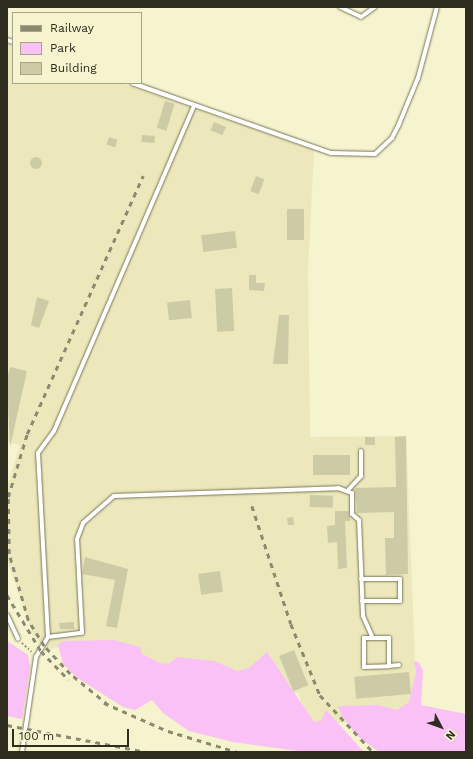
<!DOCTYPE html>
<style>
body{margin:0}
#map{position:relative;width:473px;height:759px;overflow:hidden;background:#f6f3cf;font-family:"Work Sans",sans-serif}
div>[style]{position:absolute}
.built>*{inset:0;background:#ece8bc}
.green>*{inset:0;background:#f9c1f6}
.building>*{inset:0;background:#cdcaa6;transform-origin:0 0}
.round{border-radius:50%}
.path>*{height:1.5px;margin-top:-0.75px;transform-origin:0;background:repeating-linear-gradient(90deg,#9a987e 0 2px,transparent 0 4px)}
.roads{filter:drop-shadow(0 0 1px #797656) drop-shadow(0 0 1px #797656)}
.service>*{height:4px;margin:-2px;padding:0 2px;transform-origin:2px;border-radius:2px;background:#fff}
.rail>*{height:2.5px;margin-top:-1.25px;transform-origin:0;background:repeating-linear-gradient(90deg,#8b8a71 0 5px,transparent 0 10px)}
span{translate:-50% -50%;white-space:nowrap;text-align:center;line-height:1.15;-webkit-text-stroke:3px #f6f3cf;paint-order:stroke}
.frame{position:absolute;inset:0;border:8px solid #2e2d1f;pointer-events:none}
.legend{position:absolute;left:12px;top:12px;width:130px;height:72px;box-sizing:border-box;background:#f6f3cf;border:1px solid #a6a489;margin:0;padding:5px 7px;list-style:none;font-size:12px;color:#2e2d1f}
.legend li{display:flex;align-items:center;gap:8px;height:20px}
.legend b{width:20px;border:1px solid #a6a489}
.north{position:absolute;left:421px;top:707px;width:40px;height:40px;-webkit-text-stroke:3px #f6f3cf;paint-order:stroke;rotate:131deg;font-size:11px;font-weight:700;line-height:16px;text-align:center;color:#2e2d1f}
.north::after{content:'';display:block;margin:auto;width:14px;height:18px;background:#2e2d1f;clip-path:polygon(50% 0,100% 100%,50% 72%,0 100%)}
.scale{position:absolute;left:12px;top:729px;width:117px;height:18px;box-sizing:border-box;border:2px solid #2e2d1f;border-top:0;padding-left:5px;font-size:12px;line-height:14px;white-space:nowrap;color:#2e2d1f;-webkit-text-stroke:3px #f6f3cf;paint-order:stroke}
</style>
<div id="map">
<div class="built">
<div style="clip-path:polygon(7px 44px,13px 46px,13px 83px,121px 83px,314px 150px,308px 271px,310px 437px,406px 436px,417px 710px,310px 728px,298px 693px,60px 647px,45px 650px,32px 632px,7px 560px,7px 487px,20px 445px,7px 442px)"></div>
</div>
<div class="green">
<div style="clip-path:polygon(113px 640px,140px 647px,142px 654px,162px 664px,170px 663px,177px 657px,214px 661px,237px 671px,249px 668px,267px 652px,314px 722px,321px 721px,326px 710px,364px 752px,305px 752px,233px 742px,189px 731px,163px 713px,152px 700px,135px 710px,123px 707px,76px 677px,63px 664px,58px 645px,63px 641px)"></div>
<div style="clip-path:polygon(7px 641px,28px 655px,30px 667px,22px 719px,7px 716px)"></div>
<div style="clip-path:polygon(414px 661px,419px 662px,423px 671px,421px 705px,466px 714px,466px 752px,379px 752px,356px 735px,342px 716px,338px 706px,378px 705px,397px 710px,409px 702px,416px 672px)"></div>
</div>
<div class="building">
<div style="left:165px;top:101px;width:10px;height:28px;rotate:17deg"></div>
<div style="left:214px;top:122px;width:13px;height:9px;rotate:23deg"></div>
<div style="left:142px;top:135px;width:13px;height:7px;rotate:4deg"></div>
<div style="left:109px;top:137px;width:9px;height:8px;rotate:18deg"></div>
<div class="round" style="left:30px;top:157px;width:12px;height:12px"></div>
<div style="left:256px;top:176px;width:9px;height:16px;rotate:21deg"></div>
<div style="left:287px;top:209px;width:17px;height:31px"></div>
<div style="left:235px;top:231px;width:17px;height:34px;rotate:83deg"></div>
<div style="clip-path:polygon(249px 275px,256px 275px,256px 283px,265px 283px,264px 291px,249px 290px)"></div>
<div style="left:232px;top:288px;width:43px;height:17px;rotate:87deg"></div>
<div style="clip-path:polygon(37px 297px,49px 301px,39px 328px,31px 325px)"></div>
<div style="left:190px;top:300px;width:18px;height:23px;rotate:84deg"></div>
<div style="clip-path:polygon(279px 315px,289px 315px,288px 364px,273px 364px)"></div>
<div style="clip-path:polygon(10px 367px,27px 371px,10px 447px,7px 379px)"></div>
<div style="clip-path:polygon(406px 436px,408px 574px,386px 575px,385px 538px,394px 538px,394px 512px,357px 513px,355px 488px,396px 487px,395px 437px)"></div>
<div style="left:365px;top:437px;width:10px;height:8px"></div>
<div style="left:313px;top:455px;width:37px;height:20px"></div>
<div style="left:310px;top:495px;width:23px;height:12px;rotate:2deg"></div>
<div style="clip-path:polygon(335px 511px,348px 511px,350px 517px,350px 521px,345px 521px,347px 568px,338px 569px,337px 542px,328px 543px,327px 526px,335px 525px)"></div>
<div style="clip-path:polygon(293px 517px,294px 525px,288px 525px,287px 518px)"></div>
<div style="clip-path:polygon(85px 557px,128px 569px,117px 628px,106px 626px,115px 580px,82px 574px)"></div>
<div style="left:220px;top:571px;width:21px;height:22px;rotate:82deg"></div>
<div style="clip-path:polygon(74px 622px,74px 629px,60px 629px,59px 623px)"></div>
<div style="left:294px;top:650px;width:38px;height:16px;rotate:68deg"></div>
<div style="left:409px;top:672px;width:22px;height:55px;rotate:85deg"></div>
</div>
<div class="path">
<div style="left:22px;top:643px;width:13px;rotate:42deg"></div>
</div>
<div class="roads">
<div class="service">
<div style="left:340px;top:7px;width:23px;rotate:25deg"></div>
<div style="left:361px;top:17px;width:17px;rotate:-36deg"></div>
<div style="left:7px;top:40px;width:6px;rotate:18deg"></div>
<div style="left:132px;top:83px;width:211px;rotate:19.4deg"></div>
<div style="left:331px;top:153px;width:44px;rotate:1.3deg"></div>
<div style="left:375px;top:154px;width:23px;rotate:-43deg"></div>
<div style="left:392px;top:138px;width:16px;rotate:-63deg"></div>
<div style="left:399px;top:124px;width:50px;rotate:-67.6deg"></div>
<div style="left:418px;top:78px;width:73px;rotate:-75deg"></div>
<div style="left:349px;top:489px;width:18px;rotate:-47deg"></div>
<div style="left:361px;top:476px;width:25px;rotate:-90deg"></div>
<div style="left:361px;top:579px;width:39px"></div>
<div style="left:400px;top:579px;width:22px;rotate:90deg"></div>
<div style="left:400px;top:601px;width:38px;rotate:180deg"></div>
<div style="left:7px;top:615px;width:26px;rotate:65deg"></div>
<div style="left:48px;top:637px;width:34px;rotate:-7deg"></div>
<div style="left:82px;top:633px;width:94px;rotate:-93deg"></div>
<div style="left:77px;top:539px;width:17px;rotate:-69deg"></div>
<div style="left:83px;top:523px;width:41px;rotate:-41.1deg"></div>
<div style="left:114px;top:496px;width:224px;rotate:-2deg"></div>
<div style="left:338px;top:488px;width:15px;rotate:20deg"></div>
<div style="left:352px;top:493px;width:21px;rotate:90deg"></div>
<div style="left:352px;top:514px;width:9px;rotate:41deg"></div>
<div style="left:359px;top:520px;width:96px;rotate:87.6deg"></div>
<div style="left:363px;top:616px;width:24px;rotate:66deg"></div>
<div style="left:389px;top:666px;width:28px;rotate:-90deg"></div>
<div style="left:389px;top:638px;width:25px;rotate:180deg"></div>
<div style="left:364px;top:638px;width:29px;rotate:90deg"></div>
<div style="left:364px;top:667px;width:25px;rotate:-2deg"></div>
<div style="left:389px;top:666px;width:10px;rotate:-6deg"></div>
<div style="left:22px;top:752px;width:96px;rotate:-81.6deg"></div>
<div style="left:36px;top:657px;width:23px;rotate:-59deg"></div>
<div style="left:48px;top:637px;width:184px;rotate:-93.1deg"></div>
<div style="left:38px;top:453px;width:27px;rotate:-54deg"></div>
<div style="left:54px;top:431px;width:354px;rotate:-66.7deg"></div>
</div>
</div>
<div class="rail">
<div style="left:252px;top:506px;width:124px;rotate:71.7deg"></div>
<div style="left:291px;top:624px;width:77px;rotate:67.8deg"></div>
<div style="left:320px;top:695px;width:78px;rotate:47.1deg"></div>
<div style="left:7px;top:595px;width:66px;rotate:58.7deg"></div>
<div style="left:41px;top:651px;width:40px;rotate:46deg"></div>
<div style="left:104px;top:703px;width:70px;rotate:23.6deg"></div>
<div style="left:168px;top:731px;width:72px;rotate:16.9deg"></div>
<div style="left:108px;top:705px;width:49px;rotate:-140.8deg"></div>
<div style="left:70px;top:674px;width:38px;rotate:-133deg"></div>
<div style="left:44px;top:646px;width:31px;rotate:-122deg"></div>
<div style="left:28px;top:620px;width:69px;rotate:-106.1deg"></div>
<div style="left:9px;top:554px;width:57px;rotate:-91deg"></div>
<div style="left:8px;top:497px;width:66px;rotate:-73.2deg"></div>
<div style="left:27px;top:434px;width:283px;rotate:-65.8deg"></div>
<div style="left:7px;top:725px;width:142px;rotate:11deg"></div>
</div>
<div class="frame"></div>
<ul class="legend">
<li><b style="height:5px;background:#8b8a71"></b>Railway</li>
<li><b style="height:11px;background:#f9c1f6"></b>Park</li>
<li><b style="height:11px;background:#cdcaa6"></b>Building</li>
</ul>
<div class="north">N</div>
<div class="scale">100 m</div>
</div>
